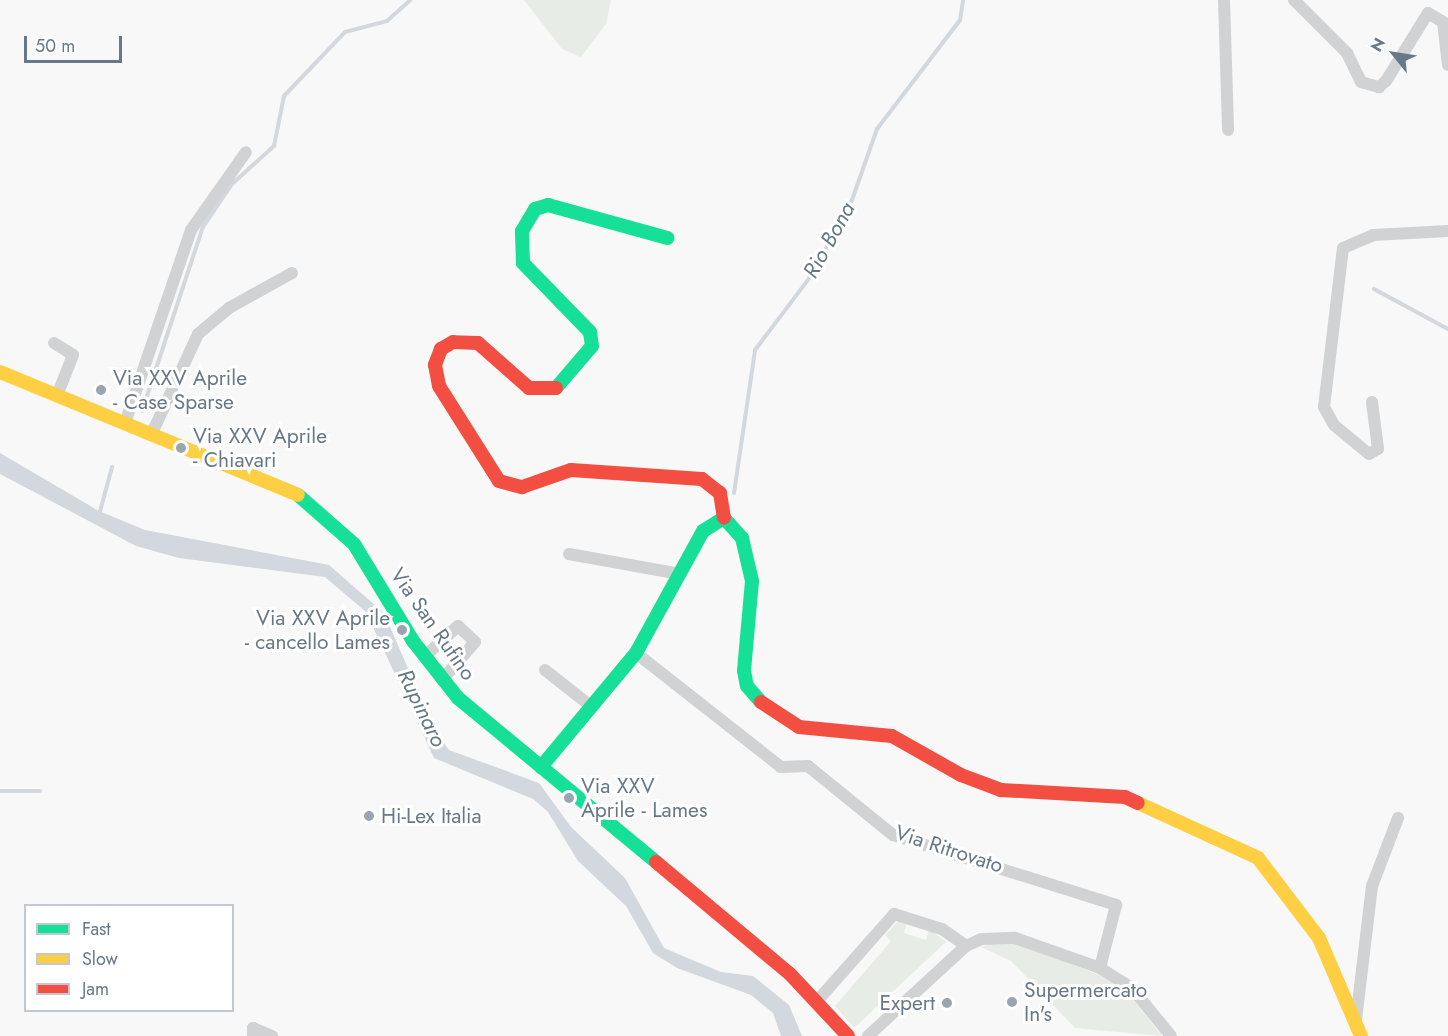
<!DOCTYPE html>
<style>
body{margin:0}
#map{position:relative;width:1448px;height:1036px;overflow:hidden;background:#f8f8f8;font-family:Jost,sans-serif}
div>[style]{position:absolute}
.green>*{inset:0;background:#e8ece6}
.water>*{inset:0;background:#d2d8dd}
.stream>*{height:4px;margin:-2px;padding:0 2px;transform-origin:2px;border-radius:2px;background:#d2d8dd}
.street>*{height:12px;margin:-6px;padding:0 6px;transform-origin:6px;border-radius:6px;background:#d0d2d3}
.fast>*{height:14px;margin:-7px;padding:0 7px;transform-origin:7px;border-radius:7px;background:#16e098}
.slow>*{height:14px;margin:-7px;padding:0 7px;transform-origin:7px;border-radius:7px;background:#ffcf43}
.jam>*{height:14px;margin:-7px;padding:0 7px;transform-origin:7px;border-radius:7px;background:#f24e42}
.dots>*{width:16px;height:16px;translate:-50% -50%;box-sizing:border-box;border:3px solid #fff;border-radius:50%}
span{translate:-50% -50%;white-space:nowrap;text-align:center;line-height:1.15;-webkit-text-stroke:6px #fff;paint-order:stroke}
.poi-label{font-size:21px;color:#677889}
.left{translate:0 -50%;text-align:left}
.right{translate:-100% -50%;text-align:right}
.street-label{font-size:21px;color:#677889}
.water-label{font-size:22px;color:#637a84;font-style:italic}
.legend{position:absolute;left:24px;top:904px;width:210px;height:108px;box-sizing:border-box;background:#fff;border:2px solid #c2c9d0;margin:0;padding:8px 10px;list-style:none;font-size:18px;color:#677889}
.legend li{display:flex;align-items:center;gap:12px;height:30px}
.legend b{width:30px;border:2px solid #c2c9d0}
.north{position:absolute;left:1364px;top:24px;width:60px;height:60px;-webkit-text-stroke:4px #fff;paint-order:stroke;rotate:300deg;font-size:16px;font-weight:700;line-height:24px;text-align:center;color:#677889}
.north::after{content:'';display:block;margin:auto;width:21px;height:27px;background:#677889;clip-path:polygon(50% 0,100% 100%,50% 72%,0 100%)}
.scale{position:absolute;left:24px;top:36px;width:98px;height:27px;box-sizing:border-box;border:3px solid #677889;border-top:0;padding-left:8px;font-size:18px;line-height:21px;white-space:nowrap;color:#677889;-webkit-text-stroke:4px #fff;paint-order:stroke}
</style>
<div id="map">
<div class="green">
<div style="clip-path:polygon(524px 0,611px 0,606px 24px,581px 57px,562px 49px)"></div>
<div style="clip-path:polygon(900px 919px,907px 922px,904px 933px,926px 940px,929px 929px,946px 942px,854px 1028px,835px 1006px,891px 941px,885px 935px)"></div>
<div style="clip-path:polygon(998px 942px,1013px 942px,1110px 979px,1124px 988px,1162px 1036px,1075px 1028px,1011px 961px,981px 947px)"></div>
</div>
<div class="water">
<div style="clip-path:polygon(0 453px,99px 511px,145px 530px,329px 565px,384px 613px,435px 731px,449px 750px,539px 783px,571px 827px,625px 878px,664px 948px,721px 972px,753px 976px,789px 1005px,802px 1036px,781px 1036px,773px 1013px,751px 995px,677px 968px,653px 953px,626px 906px,578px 861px,548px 812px,533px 799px,434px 758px,366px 612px,325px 577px,179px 558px,136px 546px,0 474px)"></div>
</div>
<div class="stream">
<div style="left:1374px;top:289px;width:84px;rotate:28.4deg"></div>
<div style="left:142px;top:411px;width:194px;rotate:-71.7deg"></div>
<div style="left:203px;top:227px;width:52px;rotate:-56deg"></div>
<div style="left:232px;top:184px;width:57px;rotate:-42.1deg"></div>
<div style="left:274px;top:146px;width:51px;rotate:-78.7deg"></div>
<div style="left:284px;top:96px;width:88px;rotate:-46.4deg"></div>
<div style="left:345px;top:32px;width:43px;rotate:-14.7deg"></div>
<div style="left:387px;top:21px;width:31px;rotate:-42deg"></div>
<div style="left:734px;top:493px;width:145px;rotate:-81.6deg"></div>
<div style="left:755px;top:350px;width:93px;rotate:-52.9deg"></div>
<div style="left:811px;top:276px;width:86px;rotate:-61.7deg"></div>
<div style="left:852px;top:200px;width:75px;rotate:-70.6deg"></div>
<div style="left:877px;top:129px;width:137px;rotate:-52.7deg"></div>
<div style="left:960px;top:20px;width:20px;rotate:-81deg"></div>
<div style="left:99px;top:515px;width:50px;rotate:-74.8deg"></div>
<div style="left:0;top:791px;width:40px"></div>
</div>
<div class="street">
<div style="left:1224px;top:0;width:130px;rotate:88.2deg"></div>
<div style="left:1294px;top:0;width:75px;rotate:45deg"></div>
<div style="left:1347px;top:53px;width:32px;rotate:64deg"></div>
<div style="left:1361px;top:82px;width:19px;rotate:16deg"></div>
<div style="left:1379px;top:87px;width:9px;rotate:-41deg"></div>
<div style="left:1386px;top:81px;width:80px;rotate:-58.3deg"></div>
<div style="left:1428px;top:13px;width:17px;rotate:31deg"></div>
<div style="left:1443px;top:22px;width:43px;rotate:83.4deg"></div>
<div style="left:54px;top:343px;width:22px;rotate:32deg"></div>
<div style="left:73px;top:355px;width:41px;rotate:111.5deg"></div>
<div style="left:1372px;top:402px;width:47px;rotate:82.7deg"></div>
<div style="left:1378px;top:449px;width:10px;rotate:151deg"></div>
<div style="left:1369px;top:454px;width:45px;rotate:-140.4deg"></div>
<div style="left:1334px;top:425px;width:21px;rotate:-119deg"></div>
<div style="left:1324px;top:407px;width:160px;rotate:-83.2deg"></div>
<div style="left:1343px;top:248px;width:33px;rotate:-23deg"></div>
<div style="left:1373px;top:235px;width:75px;rotate:-3.1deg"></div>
<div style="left:126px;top:420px;width:201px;rotate:-71.1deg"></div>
<div style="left:191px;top:230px;width:95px;rotate:-54.8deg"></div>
<div style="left:153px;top:431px;width:107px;rotate:-65.1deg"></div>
<div style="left:198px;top:334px;width:40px;rotate:-40deg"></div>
<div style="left:229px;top:308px;width:72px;rotate:-29.1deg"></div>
<div style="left:569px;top:554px;width:113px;rotate:10.2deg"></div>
<div style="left:636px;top:653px;width:184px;rotate:38.2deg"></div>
<div style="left:781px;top:767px;width:27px;rotate:-2deg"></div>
<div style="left:808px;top:766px;width:109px;rotate:39.1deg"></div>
<div style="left:893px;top:835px;width:234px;rotate:17.4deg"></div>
<div style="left:1116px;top:905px;width:65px;rotate:104.3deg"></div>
<div style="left:1100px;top:968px;width:36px;rotate:32deg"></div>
<div style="left:1131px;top:987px;width:63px;rotate:50.8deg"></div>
<div style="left:424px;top:657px;width:46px;rotate:-42.4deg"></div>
<div style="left:458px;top:626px;width:23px;rotate:43deg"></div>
<div style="left:475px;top:642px;width:50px;rotate:131deg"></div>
<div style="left:545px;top:670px;width:60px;rotate:38.2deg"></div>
<div style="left:818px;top:1000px;width:115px;rotate:-48.5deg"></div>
<div style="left:894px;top:914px;width:50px;rotate:17.4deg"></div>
<div style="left:942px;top:929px;width:29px;rotate:35deg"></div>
<div style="left:966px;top:946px;width:17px;rotate:-24deg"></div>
<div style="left:982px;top:939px;width:33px;rotate:-2deg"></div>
<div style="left:1015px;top:938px;width:90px;rotate:19.4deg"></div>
<div style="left:1356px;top:1020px;width:135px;rotate:-83.2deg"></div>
<div style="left:1372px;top:886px;width:73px;rotate:-69.1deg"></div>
<div style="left:253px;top:1036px;width:8px;rotate:-90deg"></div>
<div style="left:253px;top:1028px;width:21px;rotate:23deg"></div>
<div style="left:868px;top:1036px;width:133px;rotate:-42.6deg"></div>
</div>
<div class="fast">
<div style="left:556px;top:388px;width:55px;rotate:-49.4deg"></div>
<div style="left:592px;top:346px;width:14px;rotate:-98deg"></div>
<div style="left:590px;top:332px;width:96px;rotate:-134.2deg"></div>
<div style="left:523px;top:263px;width:32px;rotate:-92deg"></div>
<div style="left:522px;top:231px;width:26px;rotate:-59deg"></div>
<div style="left:535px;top:209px;width:14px;rotate:-17deg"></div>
<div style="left:548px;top:205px;width:124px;rotate:15.4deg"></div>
<div style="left:298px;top:495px;width:74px;rotate:41.2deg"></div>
<div style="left:354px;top:544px;width:114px;rotate:58.7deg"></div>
<div style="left:413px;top:641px;width:73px;rotate:51.7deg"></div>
<div style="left:458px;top:698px;width:257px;rotate:39.6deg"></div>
<div style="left:541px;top:767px;width:148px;rotate:-50.2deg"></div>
<div style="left:636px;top:653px;width:139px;rotate:-61.2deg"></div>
<div style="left:703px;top:531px;width:25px;rotate:-32deg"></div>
<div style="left:724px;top:518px;width:27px;rotate:48deg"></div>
<div style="left:742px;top:538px;width:44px;rotate:76.9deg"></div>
<div style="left:752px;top:581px;width:90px;rotate:95.1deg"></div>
<div style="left:744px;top:671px;width:15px;rotate:79deg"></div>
<div style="left:747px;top:686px;width:21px;rotate:49deg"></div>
</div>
<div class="slow">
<div style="left:0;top:372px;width:322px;rotate:22.4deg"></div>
<div style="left:1138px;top:803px;width:132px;rotate:24.6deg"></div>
<div style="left:1258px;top:858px;width:101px;rotate:52.7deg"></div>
<div style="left:1319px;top:938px;width:107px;rotate:66.8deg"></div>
</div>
<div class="jam">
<div style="left:556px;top:388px;width:27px;rotate:180deg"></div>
<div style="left:529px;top:388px;width:68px;rotate:-138.6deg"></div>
<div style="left:478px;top:343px;width:25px;rotate:-178deg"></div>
<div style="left:453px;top:342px;width:14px;rotate:150deg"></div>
<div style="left:441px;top:349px;width:17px;rotate:111deg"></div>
<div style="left:435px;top:365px;width:21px;rotate:79deg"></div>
<div style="left:439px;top:386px;width:112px;rotate:57.7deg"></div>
<div style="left:499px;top:481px;width:24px;rotate:15deg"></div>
<div style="left:522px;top:487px;width:52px;rotate:-19.1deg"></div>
<div style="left:571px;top:470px;width:131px;rotate:3.9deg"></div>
<div style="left:702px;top:479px;width:23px;rotate:38deg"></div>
<div style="left:720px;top:493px;width:25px;rotate:81deg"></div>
<div style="left:761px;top:702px;width:45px;rotate:33.3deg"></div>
<div style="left:799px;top:727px;width:93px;rotate:5.5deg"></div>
<div style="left:892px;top:736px;width:79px;rotate:29.5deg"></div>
<div style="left:961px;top:775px;width:43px;rotate:20.6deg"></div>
<div style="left:1001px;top:790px;width:124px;rotate:3.2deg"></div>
<div style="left:1125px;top:797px;width:14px;rotate:25deg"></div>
<div style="left:656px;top:862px;width:175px;rotate:39.9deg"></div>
<div style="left:790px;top:974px;width:85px;rotate:46.9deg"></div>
</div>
<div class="dots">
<div style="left:101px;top:390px;background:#9aa5b0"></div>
<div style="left:181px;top:448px;background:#9aa5b0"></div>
<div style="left:402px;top:630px;background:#9aa5b0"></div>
<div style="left:569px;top:798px;background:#9aa5b0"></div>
<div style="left:369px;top:816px;background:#9aa5b0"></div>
<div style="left:1012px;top:1002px;background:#9aa5b0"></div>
<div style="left:947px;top:1003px;background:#9aa5b0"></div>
</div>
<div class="poi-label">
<span class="left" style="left:113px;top:390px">Via XXV Aprile<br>- Case Sparse</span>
<span class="left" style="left:193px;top:448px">Via XXV Aprile<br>- Chiavari</span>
<span class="right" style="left:390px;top:630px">Via XXV Aprile<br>- cancello Lames</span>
<span class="left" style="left:581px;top:798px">Via XXV<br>Aprile - Lames</span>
<span class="left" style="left:381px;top:816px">Hi-Lex Italia</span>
<span class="left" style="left:1024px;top:1002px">Supermercato<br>In's</span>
<span class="right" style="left:935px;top:1003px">Expert</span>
</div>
<div class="street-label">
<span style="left:433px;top:624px;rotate:55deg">Via San Rufino</span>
<span style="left:949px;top:849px;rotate:18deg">Via Ritrovato</span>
</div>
<div class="water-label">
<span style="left:829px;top:240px;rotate:-61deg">Rio Bona</span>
<span style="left:422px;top:708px;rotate:64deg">Rupinaro</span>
</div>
<ul class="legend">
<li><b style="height:8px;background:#16e098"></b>Fast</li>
<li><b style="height:8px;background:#ffcf43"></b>Slow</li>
<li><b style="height:8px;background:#f24e42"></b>Jam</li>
</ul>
<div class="north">N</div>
<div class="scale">50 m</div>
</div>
